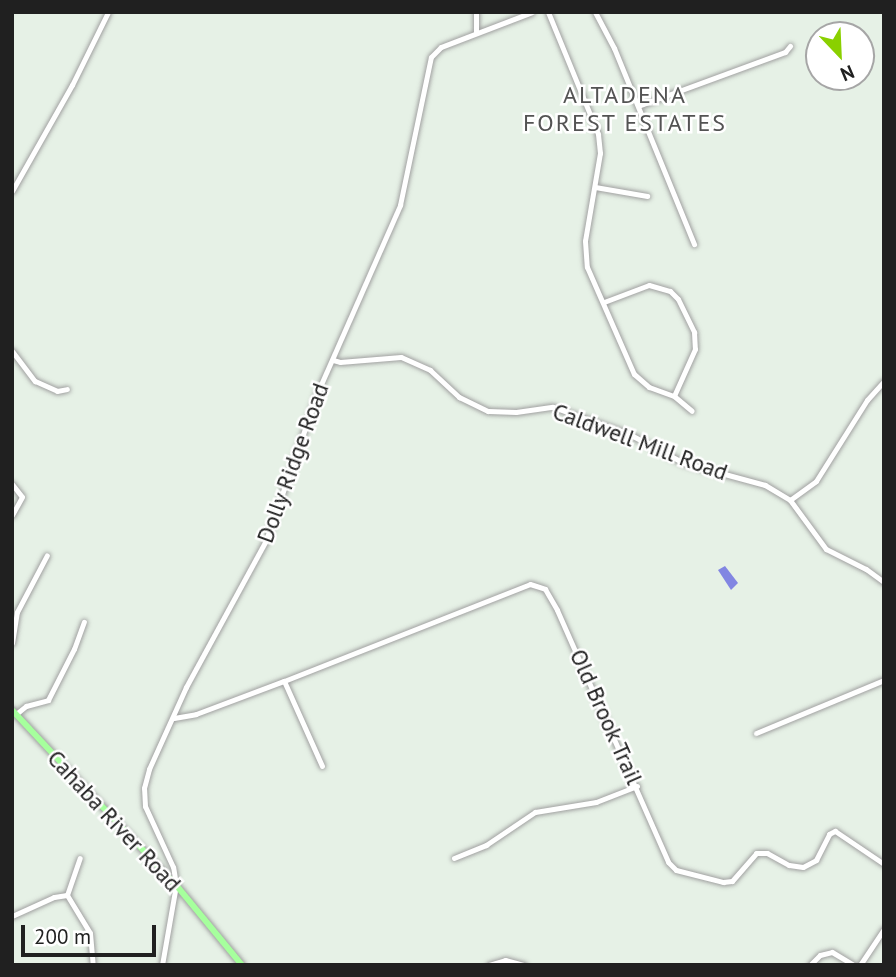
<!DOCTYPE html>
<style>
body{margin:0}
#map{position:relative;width:896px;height:977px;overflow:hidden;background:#e6f1e6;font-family:"PT Sans",sans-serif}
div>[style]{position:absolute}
.pitch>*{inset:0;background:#8286e2}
.roads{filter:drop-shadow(0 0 2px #a1a1a1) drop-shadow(0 0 2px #a1a1a1)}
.minor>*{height:5px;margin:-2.5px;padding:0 2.5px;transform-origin:2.5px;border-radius:2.5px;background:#fff}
.major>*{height:6px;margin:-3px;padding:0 3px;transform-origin:3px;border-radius:3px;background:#a6ff9d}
span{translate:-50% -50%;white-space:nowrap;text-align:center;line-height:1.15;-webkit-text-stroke:5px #fff;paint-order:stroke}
.street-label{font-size:23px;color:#202020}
.neighbourhood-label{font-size:24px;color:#535353;letter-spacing:2px}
.frame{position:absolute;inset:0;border:14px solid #202020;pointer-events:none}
.north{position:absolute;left:805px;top:21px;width:70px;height:70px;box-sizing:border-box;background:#fff;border:2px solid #a6a6a6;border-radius:50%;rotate:157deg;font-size:19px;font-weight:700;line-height:28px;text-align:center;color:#202020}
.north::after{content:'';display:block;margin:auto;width:24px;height:32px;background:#8ad000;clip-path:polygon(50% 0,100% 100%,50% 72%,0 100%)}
.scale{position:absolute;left:21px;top:925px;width:135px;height:32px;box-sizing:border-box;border:4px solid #202020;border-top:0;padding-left:9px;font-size:21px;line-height:24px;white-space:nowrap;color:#202020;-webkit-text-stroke:5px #fff;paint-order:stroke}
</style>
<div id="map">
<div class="pitch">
<div style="clip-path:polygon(725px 566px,738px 583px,731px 590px,718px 570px)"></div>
</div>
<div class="roads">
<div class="minor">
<div style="left:476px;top:12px;width:21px;rotate:90deg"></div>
<div style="left:548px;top:12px;width:132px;rotate:67.7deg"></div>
<div style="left:598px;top:134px;width:19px;rotate:84deg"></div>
<div style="left:600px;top:153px;width:89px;rotate:99.7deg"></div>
<div style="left:585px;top:241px;width:26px;rotate:86deg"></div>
<div style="left:587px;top:267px;width:117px;rotate:66.3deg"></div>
<div style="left:634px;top:374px;width:20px;rotate:41deg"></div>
<div style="left:649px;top:387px;width:27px;rotate:20deg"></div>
<div style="left:674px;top:396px;width:23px;rotate:40deg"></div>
<div style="left:595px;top:12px;width:41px;rotate:62.2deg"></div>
<div style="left:614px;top:48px;width:212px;rotate:67.8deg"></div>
<div style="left:638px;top:106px;width:157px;rotate:-20.2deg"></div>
<div style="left:785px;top:52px;width:8px;rotate:-50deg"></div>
<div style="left:595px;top:187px;width:53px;rotate:9.8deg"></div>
<div style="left:12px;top:191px;width:122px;rotate:-60.5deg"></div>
<div style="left:72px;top:85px;width:81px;rotate:-63.7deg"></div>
<div style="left:604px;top:302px;width:48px;rotate:-20.7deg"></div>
<div style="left:649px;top:285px;width:22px;rotate:16deg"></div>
<div style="left:670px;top:291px;width:11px;rotate:45deg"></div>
<div style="left:678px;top:299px;width:37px;rotate:64deg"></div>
<div style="left:694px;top:332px;width:17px;rotate:87deg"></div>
<div style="left:695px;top:349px;width:51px;rotate:114.1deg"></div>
<div style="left:12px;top:351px;width:38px;rotate:53deg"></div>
<div style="left:35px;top:381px;width:24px;rotate:24deg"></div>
<div style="left:57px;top:391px;width:10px;rotate:-11deg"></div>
<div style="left:333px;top:360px;width:7px;rotate:16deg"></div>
<div style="left:340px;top:362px;width:61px;rotate:-4.7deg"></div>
<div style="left:401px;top:357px;width:32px;rotate:24deg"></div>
<div style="left:430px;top:370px;width:40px;rotate:43deg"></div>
<div style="left:459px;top:397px;width:32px;rotate:26deg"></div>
<div style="left:488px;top:411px;width:28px;rotate:2deg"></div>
<div style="left:516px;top:412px;width:37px;rotate:-8deg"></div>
<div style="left:553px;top:407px;width:81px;rotate:19.6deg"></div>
<div style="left:629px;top:434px;width:62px;rotate:27.8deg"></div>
<div style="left:684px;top:463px;width:84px;rotate:15.2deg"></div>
<div style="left:765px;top:485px;width:29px;rotate:31deg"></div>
<div style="left:790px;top:500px;width:61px;rotate:53.7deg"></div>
<div style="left:826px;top:549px;width:45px;rotate:26.6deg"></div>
<div style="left:866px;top:569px;width:22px;rotate:36deg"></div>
<div style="left:12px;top:484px;width:16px;rotate:52deg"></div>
<div style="left:22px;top:497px;width:21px;rotate:119deg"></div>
<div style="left:790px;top:500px;width:32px;rotate:-36deg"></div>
<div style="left:816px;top:481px;width:96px;rotate:-57.8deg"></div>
<div style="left:867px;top:400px;width:25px;rotate:-48deg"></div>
<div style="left:12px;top:643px;width:31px;rotate:-81deg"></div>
<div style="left:17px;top:612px;width:64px;rotate:-62.2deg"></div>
<div style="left:284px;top:681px;width:93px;rotate:65.9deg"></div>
<div style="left:16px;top:714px;width:13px;rotate:-39deg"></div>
<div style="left:26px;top:706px;width:23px;rotate:-15deg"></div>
<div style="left:48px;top:700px;width:57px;rotate:-63deg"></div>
<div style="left:74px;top:649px;width:29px;rotate:-70deg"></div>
<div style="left:174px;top:718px;width:22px;rotate:-10deg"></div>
<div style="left:196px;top:714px;width:94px;rotate:-20.6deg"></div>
<div style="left:284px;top:681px;width:264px;rotate:-21.5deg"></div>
<div style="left:530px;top:584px;width:16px;rotate:18deg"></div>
<div style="left:545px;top:589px;width:24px;rotate:60deg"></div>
<div style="left:557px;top:610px;width:275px;rotate:66.2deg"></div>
<div style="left:668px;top:862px;width:11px;rotate:45deg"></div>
<div style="left:676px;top:870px;width:49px;rotate:14.3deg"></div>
<div style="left:723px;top:882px;width:9px;rotate:-6deg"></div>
<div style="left:732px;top:881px;width:37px;rotate:-49deg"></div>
<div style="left:756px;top:853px;width:11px"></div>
<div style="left:767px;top:853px;width:25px;rotate:29deg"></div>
<div style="left:789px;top:865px;width:14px;rotate:8deg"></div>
<div style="left:803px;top:867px;width:15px;rotate:-28deg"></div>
<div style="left:816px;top:860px;width:29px;rotate:-63deg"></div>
<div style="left:829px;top:834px;width:7px;rotate:-27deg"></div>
<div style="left:835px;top:831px;width:59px;rotate:34deg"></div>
<div style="left:756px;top:733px;width:139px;rotate:-22.5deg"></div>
<div style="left:454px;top:858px;width:35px;rotate:-22deg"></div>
<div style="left:486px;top:845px;width:59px;rotate:-34deg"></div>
<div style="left:535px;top:812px;width:62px;rotate:-9.3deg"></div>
<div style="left:596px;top:802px;width:44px;rotate:-21.3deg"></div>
<div style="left:67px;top:895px;width:44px;rotate:58.8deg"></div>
<div style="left:90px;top:933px;width:32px;rotate:85deg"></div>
<div style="left:12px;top:916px;width:46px;rotate:-24.3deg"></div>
<div style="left:54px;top:897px;width:13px;rotate:-9deg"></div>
<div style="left:67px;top:895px;width:39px;rotate:-71deg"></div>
<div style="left:162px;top:965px;width:81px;rotate:-80.1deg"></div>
<div style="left:176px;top:885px;width:18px;rotate:-99deg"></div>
<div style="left:173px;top:867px;width:67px;rotate:-114.7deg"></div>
<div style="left:145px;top:806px;width:18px;rotate:-93deg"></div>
<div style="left:144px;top:788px;width:20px;rotate:-75deg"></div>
<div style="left:149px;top:769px;width:90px;rotate:-65.7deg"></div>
<div style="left:186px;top:687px;width:167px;rotate:-61.4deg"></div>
<div style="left:266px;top:540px;width:160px;rotate:-70.7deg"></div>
<div style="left:319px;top:389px;width:201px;rotate:-66.2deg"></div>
<div style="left:400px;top:205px;width:151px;rotate:-78.2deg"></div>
<div style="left:431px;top:57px;width:14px;rotate:-45deg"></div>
<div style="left:441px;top:47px;width:97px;rotate:-21deg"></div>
<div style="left:489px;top:965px;width:17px;rotate:-17deg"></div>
<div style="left:505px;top:960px;width:20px;rotate:15deg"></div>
<div style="left:810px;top:965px;width:14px;rotate:-45deg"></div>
<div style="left:820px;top:955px;width:12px;rotate:-14deg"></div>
<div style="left:832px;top:952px;width:26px;rotate:31deg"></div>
<div style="left:860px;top:965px;width:43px;rotate:-56.3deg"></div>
</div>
<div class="major">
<div style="left:12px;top:710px;width:240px;rotate:46.9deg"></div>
<div style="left:176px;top:885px;width:104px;rotate:50.5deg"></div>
</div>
</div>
<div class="street-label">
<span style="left:640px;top:442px;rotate:20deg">Caldwell Mill Road</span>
<span style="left:293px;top:463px;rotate:-70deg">Dolly Ridge Road</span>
<span style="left:606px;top:717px;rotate:66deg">Old Brook Trail</span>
<span style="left:114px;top:821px;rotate:47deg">Cahaba River Road</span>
</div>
<div class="neighbourhood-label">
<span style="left:625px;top:109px">ALTADENA<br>FOREST ESTATES</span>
</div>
<div class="frame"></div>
<div class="north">N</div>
<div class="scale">200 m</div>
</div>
